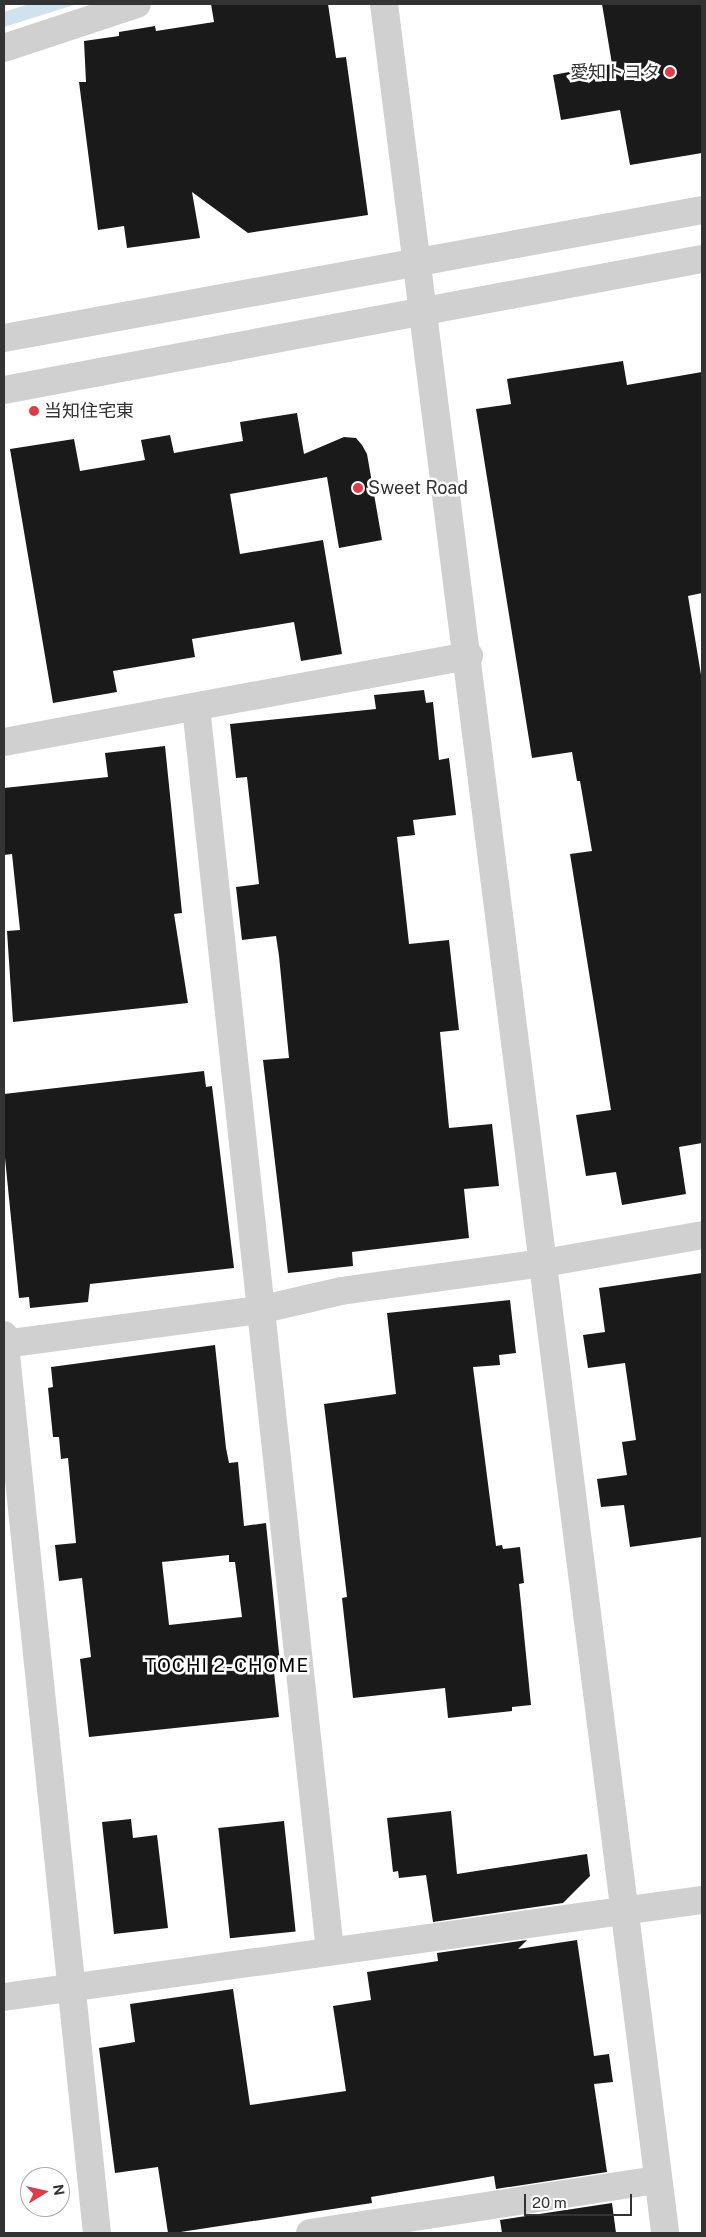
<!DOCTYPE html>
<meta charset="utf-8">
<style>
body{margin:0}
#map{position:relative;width:706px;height:2237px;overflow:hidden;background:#fff;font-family:"Public Sans","Noto Sans JP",sans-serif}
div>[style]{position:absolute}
.water>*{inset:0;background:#cfe2ee}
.building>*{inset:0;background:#1a1a1a;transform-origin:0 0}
.minor>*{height:28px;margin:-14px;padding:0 14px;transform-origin:14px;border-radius:14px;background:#d0d0d0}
.dots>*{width:14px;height:14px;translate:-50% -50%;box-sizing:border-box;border:2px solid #fff;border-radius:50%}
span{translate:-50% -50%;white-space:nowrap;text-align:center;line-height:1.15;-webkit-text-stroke:5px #fff;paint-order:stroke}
.poi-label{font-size:18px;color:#333}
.right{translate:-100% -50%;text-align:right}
.left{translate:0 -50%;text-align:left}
.neighbourhood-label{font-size:19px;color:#000;letter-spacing:1px}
.frame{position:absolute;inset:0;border:5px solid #333;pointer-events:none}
.north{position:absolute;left:20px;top:2167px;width:50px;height:50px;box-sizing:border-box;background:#fff;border:1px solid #adadad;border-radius:50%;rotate:81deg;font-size:14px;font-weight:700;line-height:20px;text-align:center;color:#333}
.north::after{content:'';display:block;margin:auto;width:18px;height:22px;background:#e63946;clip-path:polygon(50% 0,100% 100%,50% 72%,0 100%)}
.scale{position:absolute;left:524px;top:2194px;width:108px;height:22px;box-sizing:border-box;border:2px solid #333;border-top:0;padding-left:6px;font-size:15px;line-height:18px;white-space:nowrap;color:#333;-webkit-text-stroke:4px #fff;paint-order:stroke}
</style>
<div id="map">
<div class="water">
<div style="clip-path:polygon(29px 4px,77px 4px,4px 27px,4px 12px)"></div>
</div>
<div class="building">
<div style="clip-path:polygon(211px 4px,328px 4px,336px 58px,346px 57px,368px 215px,248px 233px,192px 192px,200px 238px,127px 248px,124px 226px,98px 230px,79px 82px,86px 82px,84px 41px,119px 36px,119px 32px,155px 26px,156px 31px,214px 22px)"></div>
<div style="clip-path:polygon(602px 4px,702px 4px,702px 153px,630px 165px,620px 110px,561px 120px,553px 75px,612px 64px)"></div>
<div style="clip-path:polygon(623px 361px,627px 385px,702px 372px,702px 593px,688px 596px,702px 681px,702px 1143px,679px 1147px,686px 1194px,622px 1205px,616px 1172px,586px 1176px,576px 1115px,611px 1110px,570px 854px,592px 851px,580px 781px,577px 781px,572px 752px,532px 758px,476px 409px,511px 404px,507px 379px)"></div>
<div style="clip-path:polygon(297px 413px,304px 454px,344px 437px,356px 438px,362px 445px,367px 454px,382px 540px,339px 548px,327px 477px,230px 494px,240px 554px,323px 540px,342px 654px,301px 661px,294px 622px,192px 639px,195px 657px,113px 671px,117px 692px,53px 703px,10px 449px,74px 439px,80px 471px,145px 460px,141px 440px,170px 435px,174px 453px,243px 441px,240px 422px)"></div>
<div style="clip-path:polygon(424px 690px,426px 703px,433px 702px,439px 760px,449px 758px,456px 815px,413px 820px,415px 835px,397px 837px,409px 944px,449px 940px,459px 1030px,440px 1032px,449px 1128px,492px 1124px,499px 1186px,464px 1189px,469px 1238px,352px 1252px,353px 1266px,288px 1273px,263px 1060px,289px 1058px,279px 956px,276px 936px,242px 940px,236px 887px,259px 884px,247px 777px,236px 778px,230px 724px,376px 709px,374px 695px)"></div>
<div style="clip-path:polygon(165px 746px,182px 913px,174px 914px,188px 1003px,13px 1022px,7px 931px,20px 930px,12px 854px,4px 855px,4px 788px,108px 777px,105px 753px)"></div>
<div style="clip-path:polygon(204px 1071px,206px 1087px,212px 1086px,234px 1268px,90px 1284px,88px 1302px,30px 1308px,29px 1297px,19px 1298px,4px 1148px,4px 1094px)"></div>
<div style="clip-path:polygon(702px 1273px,702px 1537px,630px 1547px,624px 1505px,601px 1507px,597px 1479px,627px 1475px,622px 1442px,636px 1440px,625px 1363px,588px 1368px,583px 1335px,605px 1332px,599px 1288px)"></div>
<div style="clip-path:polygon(510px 1300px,516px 1353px,499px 1355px,500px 1365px,473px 1367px,496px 1546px,502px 1545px,503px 1549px,520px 1547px,524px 1583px,519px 1584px,531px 1705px,512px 1707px,512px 1711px,448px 1718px,445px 1688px,353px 1698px,342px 1598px,347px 1597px,324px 1404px,396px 1394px,387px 1313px)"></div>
<div style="clip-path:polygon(evenodd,215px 1345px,226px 1448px,229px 1463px,238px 1462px,244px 1526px,266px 1523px,280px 1663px,273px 1663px,279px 1717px,89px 1737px,80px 1659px,91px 1657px,82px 1578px,59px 1581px,55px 1545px,76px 1543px,68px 1458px,61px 1459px,59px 1437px,53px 1437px,48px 1388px,53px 1387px,51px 1367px,215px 1345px,229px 1555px,229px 1562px,235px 1562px,242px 1617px,169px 1625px,162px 1562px,229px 1555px)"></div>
<div style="clip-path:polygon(451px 1811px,457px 1874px,587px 1854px,590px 1876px,563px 1903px,433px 1922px,426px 1875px,399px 1878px,398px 1871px,393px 1872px,387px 1818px)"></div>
<div style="clip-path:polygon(131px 1819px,133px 1838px,157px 1835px,168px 1928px,114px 1934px,102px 1822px)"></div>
<div style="left:284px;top:1821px;width:111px;height:66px;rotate:84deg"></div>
<div style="clip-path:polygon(527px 1940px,518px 1949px,577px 1940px,594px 2056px,609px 2054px,613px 2082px,594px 2084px,607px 2172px,496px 2189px,494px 2176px,371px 2197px,372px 2203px,174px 2233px,168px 2233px,158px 2167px,115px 2173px,99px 2048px,135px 2042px,130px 2004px,233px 1989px,250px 2105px,346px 2091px,333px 2006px,371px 2000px,367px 1972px,438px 1961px,437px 1953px)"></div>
<div style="clip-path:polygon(612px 2203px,616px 2233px,502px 2233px,500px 2220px)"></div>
</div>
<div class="minor">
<div style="left:384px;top:4px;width:2247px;rotate:82.81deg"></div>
<div style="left:4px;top:48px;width:140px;rotate:-18.3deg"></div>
<div style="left:4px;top:338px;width:710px;rotate:-10.39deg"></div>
<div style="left:4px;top:390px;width:710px;rotate:-10.63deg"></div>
<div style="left:196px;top:707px;width:1251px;rotate:83.85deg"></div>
<div style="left:4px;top:742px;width:473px;rotate:-10.5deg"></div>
<div style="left:4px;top:1335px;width:903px;rotate:84.09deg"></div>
<div style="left:4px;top:1344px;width:257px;rotate:-7.6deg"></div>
<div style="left:259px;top:1310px;width:84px;rotate:-13deg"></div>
<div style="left:341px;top:1291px;width:205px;rotate:-7.9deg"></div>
<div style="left:544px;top:1263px;width:160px;rotate:-10deg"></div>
<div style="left:4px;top:1997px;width:705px;rotate:-7.91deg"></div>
<div style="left:310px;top:2233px;width:352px;rotate:-8.7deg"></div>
</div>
<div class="dots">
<div style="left:670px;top:72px;background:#e63946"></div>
<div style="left:34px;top:411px;background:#e63946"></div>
<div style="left:358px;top:488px;background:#e63946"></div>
</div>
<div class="poi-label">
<span class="right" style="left:660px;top:72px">愛知トヨタ</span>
<span class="left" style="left:44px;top:411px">当知住宅東</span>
<span class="left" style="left:368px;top:488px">Sweet Road</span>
</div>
<div class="neighbourhood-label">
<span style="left:227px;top:1666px">TOCHI 2-CHOME</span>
</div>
<div class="frame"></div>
<div class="north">N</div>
<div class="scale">20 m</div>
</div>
